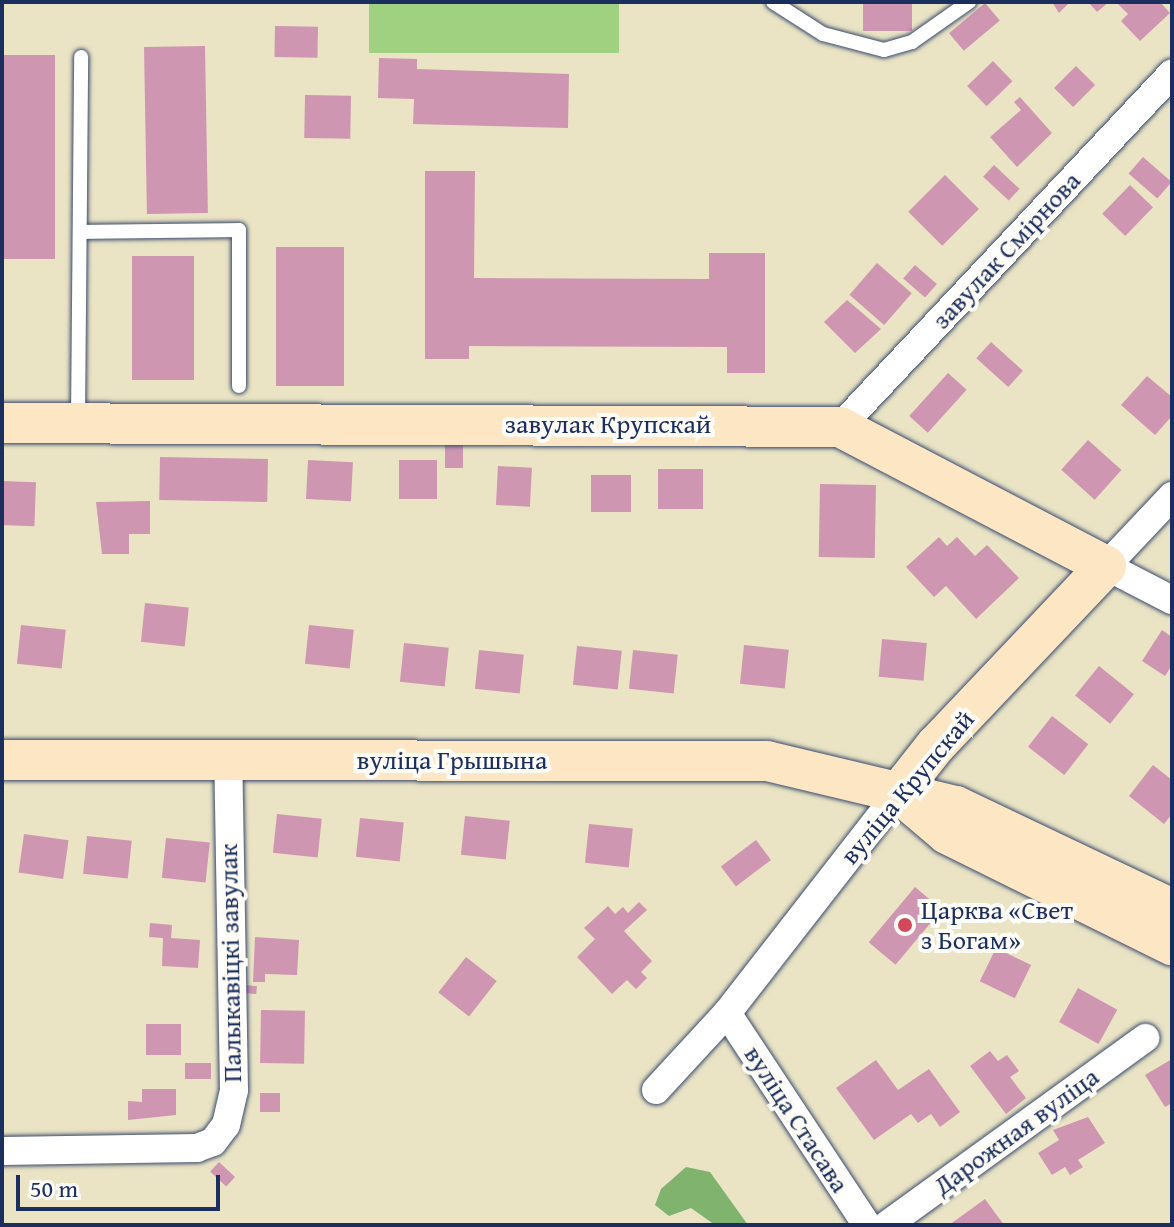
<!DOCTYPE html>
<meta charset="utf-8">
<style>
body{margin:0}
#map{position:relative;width:1174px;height:1227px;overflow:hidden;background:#eae4c5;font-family:"Gentium Book Plus",serif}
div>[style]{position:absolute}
.green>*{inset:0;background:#9fd180;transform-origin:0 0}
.forest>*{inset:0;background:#7fb36e}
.building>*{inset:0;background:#cf96b2;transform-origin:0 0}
.roads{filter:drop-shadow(0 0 2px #3a4a6d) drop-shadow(0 0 2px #3a4a6d)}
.service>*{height:14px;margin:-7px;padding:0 7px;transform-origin:7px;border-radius:7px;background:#fff}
.minor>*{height:28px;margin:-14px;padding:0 14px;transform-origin:14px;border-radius:14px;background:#fff}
.secondary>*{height:40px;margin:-20px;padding:0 20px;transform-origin:20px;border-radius:20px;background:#fce6c4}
.dots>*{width:22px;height:22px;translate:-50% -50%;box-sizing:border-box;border:4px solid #fdfcf7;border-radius:50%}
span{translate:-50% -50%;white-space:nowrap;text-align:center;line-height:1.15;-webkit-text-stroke:8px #fdfcf7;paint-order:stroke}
.street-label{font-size:26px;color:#1b2f5e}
.poi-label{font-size:26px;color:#1b2f5e}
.left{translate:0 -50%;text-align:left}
.frame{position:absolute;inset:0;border:4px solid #1b2f5e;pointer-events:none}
.scale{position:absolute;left:16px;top:1175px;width:204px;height:36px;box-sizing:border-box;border:4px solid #1b2f5e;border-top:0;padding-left:10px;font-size:24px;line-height:28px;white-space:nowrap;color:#1b2f5e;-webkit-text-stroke:6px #fdfcf7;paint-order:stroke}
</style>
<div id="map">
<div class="green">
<div style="left:369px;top:2px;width:250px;height:51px"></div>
</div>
<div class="forest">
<div style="clip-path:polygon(686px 1167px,710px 1172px,748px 1225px,715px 1225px,691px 1208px,669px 1216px,655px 1205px,661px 1189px)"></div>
</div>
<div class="building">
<div style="left:863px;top:2px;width:49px;height:29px"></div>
<div style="clip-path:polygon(1052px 2px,1066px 2px,1068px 4px,1059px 13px)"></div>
<div style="clip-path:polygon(1088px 2px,1109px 2px,1097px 12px)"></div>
<div style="clip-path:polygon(1116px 2px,1160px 2px,1170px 13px,1140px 41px,1121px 21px,1128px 14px)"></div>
<div style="left:985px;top:3px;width:23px;height:47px;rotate:50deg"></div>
<div style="left:275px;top:26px;width:43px;height:31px;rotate:1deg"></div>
<div style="left:205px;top:46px;width:167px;height:61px;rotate:89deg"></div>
<div style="left:2px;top:55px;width:53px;height:204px"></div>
<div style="clip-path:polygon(379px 58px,417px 59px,417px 69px,569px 74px,568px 128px,413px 124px,414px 99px,378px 98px)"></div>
<div style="left:993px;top:61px;width:28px;height:36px;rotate:46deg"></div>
<div style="left:1076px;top:66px;width:27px;height:31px;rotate:45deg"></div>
<div style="left:305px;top:95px;width:46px;height:43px;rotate:1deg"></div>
<div style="clip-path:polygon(1020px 97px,1052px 133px,1017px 167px,990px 137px,1021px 110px,1014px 102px)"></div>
<div style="left:1143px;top:157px;width:38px;height:22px;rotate:41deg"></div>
<div style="left:994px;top:165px;width:35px;height:16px;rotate:43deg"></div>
<div style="clip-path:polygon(425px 171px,475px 171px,474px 278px,709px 279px,709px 253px,765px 253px,765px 373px,727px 373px,727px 347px,469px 346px,469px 359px,425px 359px)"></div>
<div style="left:945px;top:175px;width:48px;height:52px;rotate:45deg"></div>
<div style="left:1130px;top:185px;width:32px;height:40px;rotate:44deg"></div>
<div style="left:276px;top:247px;width:68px;height:139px"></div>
<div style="left:132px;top:256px;width:62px;height:124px"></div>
<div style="left:877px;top:263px;width:46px;height:42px;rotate:41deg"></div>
<div style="left:915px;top:265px;width:29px;height:18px;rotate:41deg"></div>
<div style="clip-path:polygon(847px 300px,881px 329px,855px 353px,824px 322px)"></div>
<div style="left:991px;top:342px;width:43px;height:22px;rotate:42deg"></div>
<div style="left:948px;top:373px;width:25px;height:58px;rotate:42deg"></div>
<div style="clip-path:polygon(1147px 376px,1172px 397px,1172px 416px,1155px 435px,1121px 405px)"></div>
<div style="left:1088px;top:440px;width:45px;height:40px;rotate:42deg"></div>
<div style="left:445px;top:445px;width:18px;height:23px"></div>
<div style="left:160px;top:457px;width:108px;height:43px;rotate:1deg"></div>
<div style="left:308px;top:460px;width:45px;height:39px;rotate:3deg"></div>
<div style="left:399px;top:460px;width:38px;height:39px"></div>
<div style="left:498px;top:466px;width:34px;height:39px;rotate:3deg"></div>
<div style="left:658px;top:469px;width:45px;height:40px"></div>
<div style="left:591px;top:475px;width:40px;height:37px"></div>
<div style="left:2px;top:481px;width:34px;height:44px;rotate:2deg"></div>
<div style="left:820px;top:484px;width:56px;height:73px;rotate:1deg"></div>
<div style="clip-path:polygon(150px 501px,150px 534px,129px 534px,129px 554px,102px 554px,96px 502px)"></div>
<div style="clip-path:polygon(939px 537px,947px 546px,957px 537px,975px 556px,987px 545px,1019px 578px,976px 619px,946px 586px,934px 597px,906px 567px)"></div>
<div style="left:145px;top:603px;width:44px;height:39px;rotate:6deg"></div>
<div style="left:21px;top:625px;width:45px;height:39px;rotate:6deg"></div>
<div style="left:309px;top:625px;width:45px;height:39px;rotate:6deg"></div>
<div style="clip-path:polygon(1162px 630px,1172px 637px,1172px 665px,1165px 676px,1142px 661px)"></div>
<div style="left:882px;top:639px;width:45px;height:38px;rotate:5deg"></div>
<div style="left:404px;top:643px;width:45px;height:39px;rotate:6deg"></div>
<div style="left:744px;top:645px;width:45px;height:39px;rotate:6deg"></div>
<div style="left:577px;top:646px;width:45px;height:39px;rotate:6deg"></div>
<div style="left:479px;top:650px;width:45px;height:39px;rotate:6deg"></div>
<div style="left:633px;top:650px;width:45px;height:39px;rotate:6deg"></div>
<div style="left:1099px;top:666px;width:45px;height:38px;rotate:39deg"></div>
<div style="left:1052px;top:716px;width:46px;height:39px;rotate:38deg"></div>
<div style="clip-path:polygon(1153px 765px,1172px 780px,1172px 814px,1164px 824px,1129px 796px)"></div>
<div style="left:277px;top:814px;width:45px;height:39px;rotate:6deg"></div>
<div style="left:465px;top:816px;width:45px;height:39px;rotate:6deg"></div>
<div style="left:360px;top:818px;width:44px;height:39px;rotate:6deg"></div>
<div style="left:589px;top:824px;width:44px;height:39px;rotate:6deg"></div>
<div style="left:24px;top:834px;width:45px;height:39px;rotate:8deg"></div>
<div style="left:87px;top:836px;width:45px;height:38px;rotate:6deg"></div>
<div style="left:166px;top:838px;width:44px;height:40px;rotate:6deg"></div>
<div style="left:756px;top:840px;width:25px;height:44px;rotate:53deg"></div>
<div style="left:915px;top:887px;width:35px;height:72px;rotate:40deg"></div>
<div style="clip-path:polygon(639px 902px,647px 910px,624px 931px,652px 961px,641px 972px,647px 978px,636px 989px,627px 980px,612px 994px,577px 957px,595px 939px,584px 928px,608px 906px,615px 914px,623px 907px,628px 913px)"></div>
<div style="clip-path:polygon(150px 923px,172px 925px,171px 938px,200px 940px,198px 968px,162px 966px,163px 938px,149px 937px)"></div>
<div style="clip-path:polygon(255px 937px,299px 940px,297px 975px,265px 974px,265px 982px,253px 982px)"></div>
<div style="left:996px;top:948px;width:39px;height:37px;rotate:26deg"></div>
<div style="left:466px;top:957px;width:39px;height:45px;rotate:38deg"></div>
<div style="left:245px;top:985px;width:12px;height:8px;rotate:5deg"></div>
<div style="left:1078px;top:988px;width:45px;height:39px;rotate:29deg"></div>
<div style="left:261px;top:1010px;width:44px;height:53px;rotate:1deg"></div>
<div style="left:146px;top:1024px;width:35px;height:31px"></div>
<div style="clip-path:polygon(990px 1051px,998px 1061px,1007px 1055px,1019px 1071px,1010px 1077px,1026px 1098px,1006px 1114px,970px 1066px)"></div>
<div style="clip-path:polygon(1172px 1059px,1172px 1103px,1165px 1107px,1145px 1075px)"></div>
<div style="clip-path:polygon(876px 1060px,898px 1090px,929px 1069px,960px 1112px,940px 1127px,931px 1114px,918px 1123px,911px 1114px,874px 1140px,836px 1088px)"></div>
<div style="left:185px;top:1063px;width:26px;height:16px"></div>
<div style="clip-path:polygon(142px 1089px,176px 1089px,176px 1115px,128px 1120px,128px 1101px,142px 1102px)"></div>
<div style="left:260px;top:1093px;width:20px;height:19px"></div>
<div style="clip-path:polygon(1088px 1117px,1105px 1143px,1078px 1160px,1083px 1167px,1070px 1175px,1065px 1167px,1052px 1175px,1038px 1153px,1059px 1140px,1053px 1130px)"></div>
<div style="left:219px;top:1162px;width:22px;height:13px;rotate:43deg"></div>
<div style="clip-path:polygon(985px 1199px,1004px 1225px,949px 1225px)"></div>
</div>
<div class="roads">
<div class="service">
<div style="left:773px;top:2px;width:59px;rotate:32.6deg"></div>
<div style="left:823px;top:34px;width:63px;rotate:14.7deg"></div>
<div style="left:884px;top:50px;width:29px;rotate:-16deg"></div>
<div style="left:912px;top:42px;width:70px;rotate:-35.1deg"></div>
<div style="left:80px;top:232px;width:159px;rotate:-0.7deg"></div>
<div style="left:239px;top:230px;width:156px;rotate:90deg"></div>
<div style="left:78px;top:420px;width:363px;rotate:-89.5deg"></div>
</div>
<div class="minor">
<div style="left:840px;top:427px;width:485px;rotate:-46.8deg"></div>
<div style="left:1172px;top:496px;width:96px;rotate:133.3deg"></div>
<div style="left:1106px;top:566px;width:74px;rotate:27.3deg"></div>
<div style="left:727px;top:1013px;width:254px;rotate:56.6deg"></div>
<div style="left:656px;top:1090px;width:105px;rotate:-47.3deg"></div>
<div style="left:727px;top:1013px;width:279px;rotate:-52.1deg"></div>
<div style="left:2px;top:1151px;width:195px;rotate:-0.9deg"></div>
<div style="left:197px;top:1148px;width:17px;rotate:-21deg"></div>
<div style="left:213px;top:1142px;width:21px;rotate:-53deg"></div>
<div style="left:226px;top:1125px;width:36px;rotate:-77deg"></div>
<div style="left:234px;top:1090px;width:331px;rotate:-91deg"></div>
<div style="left:887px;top:1225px;width:319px;rotate:-35.9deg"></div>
</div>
<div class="secondary">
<div style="left:2px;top:423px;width:838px;rotate:0.27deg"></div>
<div style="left:840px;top:427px;width:300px;rotate:27.6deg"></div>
<div style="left:1106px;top:566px;width:247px;rotate:133.5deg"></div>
<div style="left:936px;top:745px;width:61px;rotate:128.4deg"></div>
<div style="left:2px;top:760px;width:765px;rotate:0.07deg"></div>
<div style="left:767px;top:761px;width:194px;rotate:13.4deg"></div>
<div style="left:956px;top:806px;width:239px;rotate:25.5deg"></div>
<div style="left:901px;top:795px;width:60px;rotate:40.3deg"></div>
<div style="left:947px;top:834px;width:251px;rotate:26.3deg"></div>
</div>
</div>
<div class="dots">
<div style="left:905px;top:925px;background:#d1495b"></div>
</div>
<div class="street-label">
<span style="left:1006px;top:250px;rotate:-47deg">завулак Смірнова</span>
<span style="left:608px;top:424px">завулак Крупскай</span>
<span style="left:452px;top:760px">вуліца Грышына</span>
<span style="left:907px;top:787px;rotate:-50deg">вуліца Крупскай</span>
<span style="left:230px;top:963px;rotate:-91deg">Палыкавіцкі завулак</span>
<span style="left:797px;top:1119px;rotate:57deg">вуліца Стасава</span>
<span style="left:1016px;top:1131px;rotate:-36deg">Дарожная вуліца</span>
</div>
<div class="poi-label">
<span class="left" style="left:921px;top:925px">Царква «Свет<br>з Богам»</span>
</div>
<div class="frame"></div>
<div class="scale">50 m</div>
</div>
